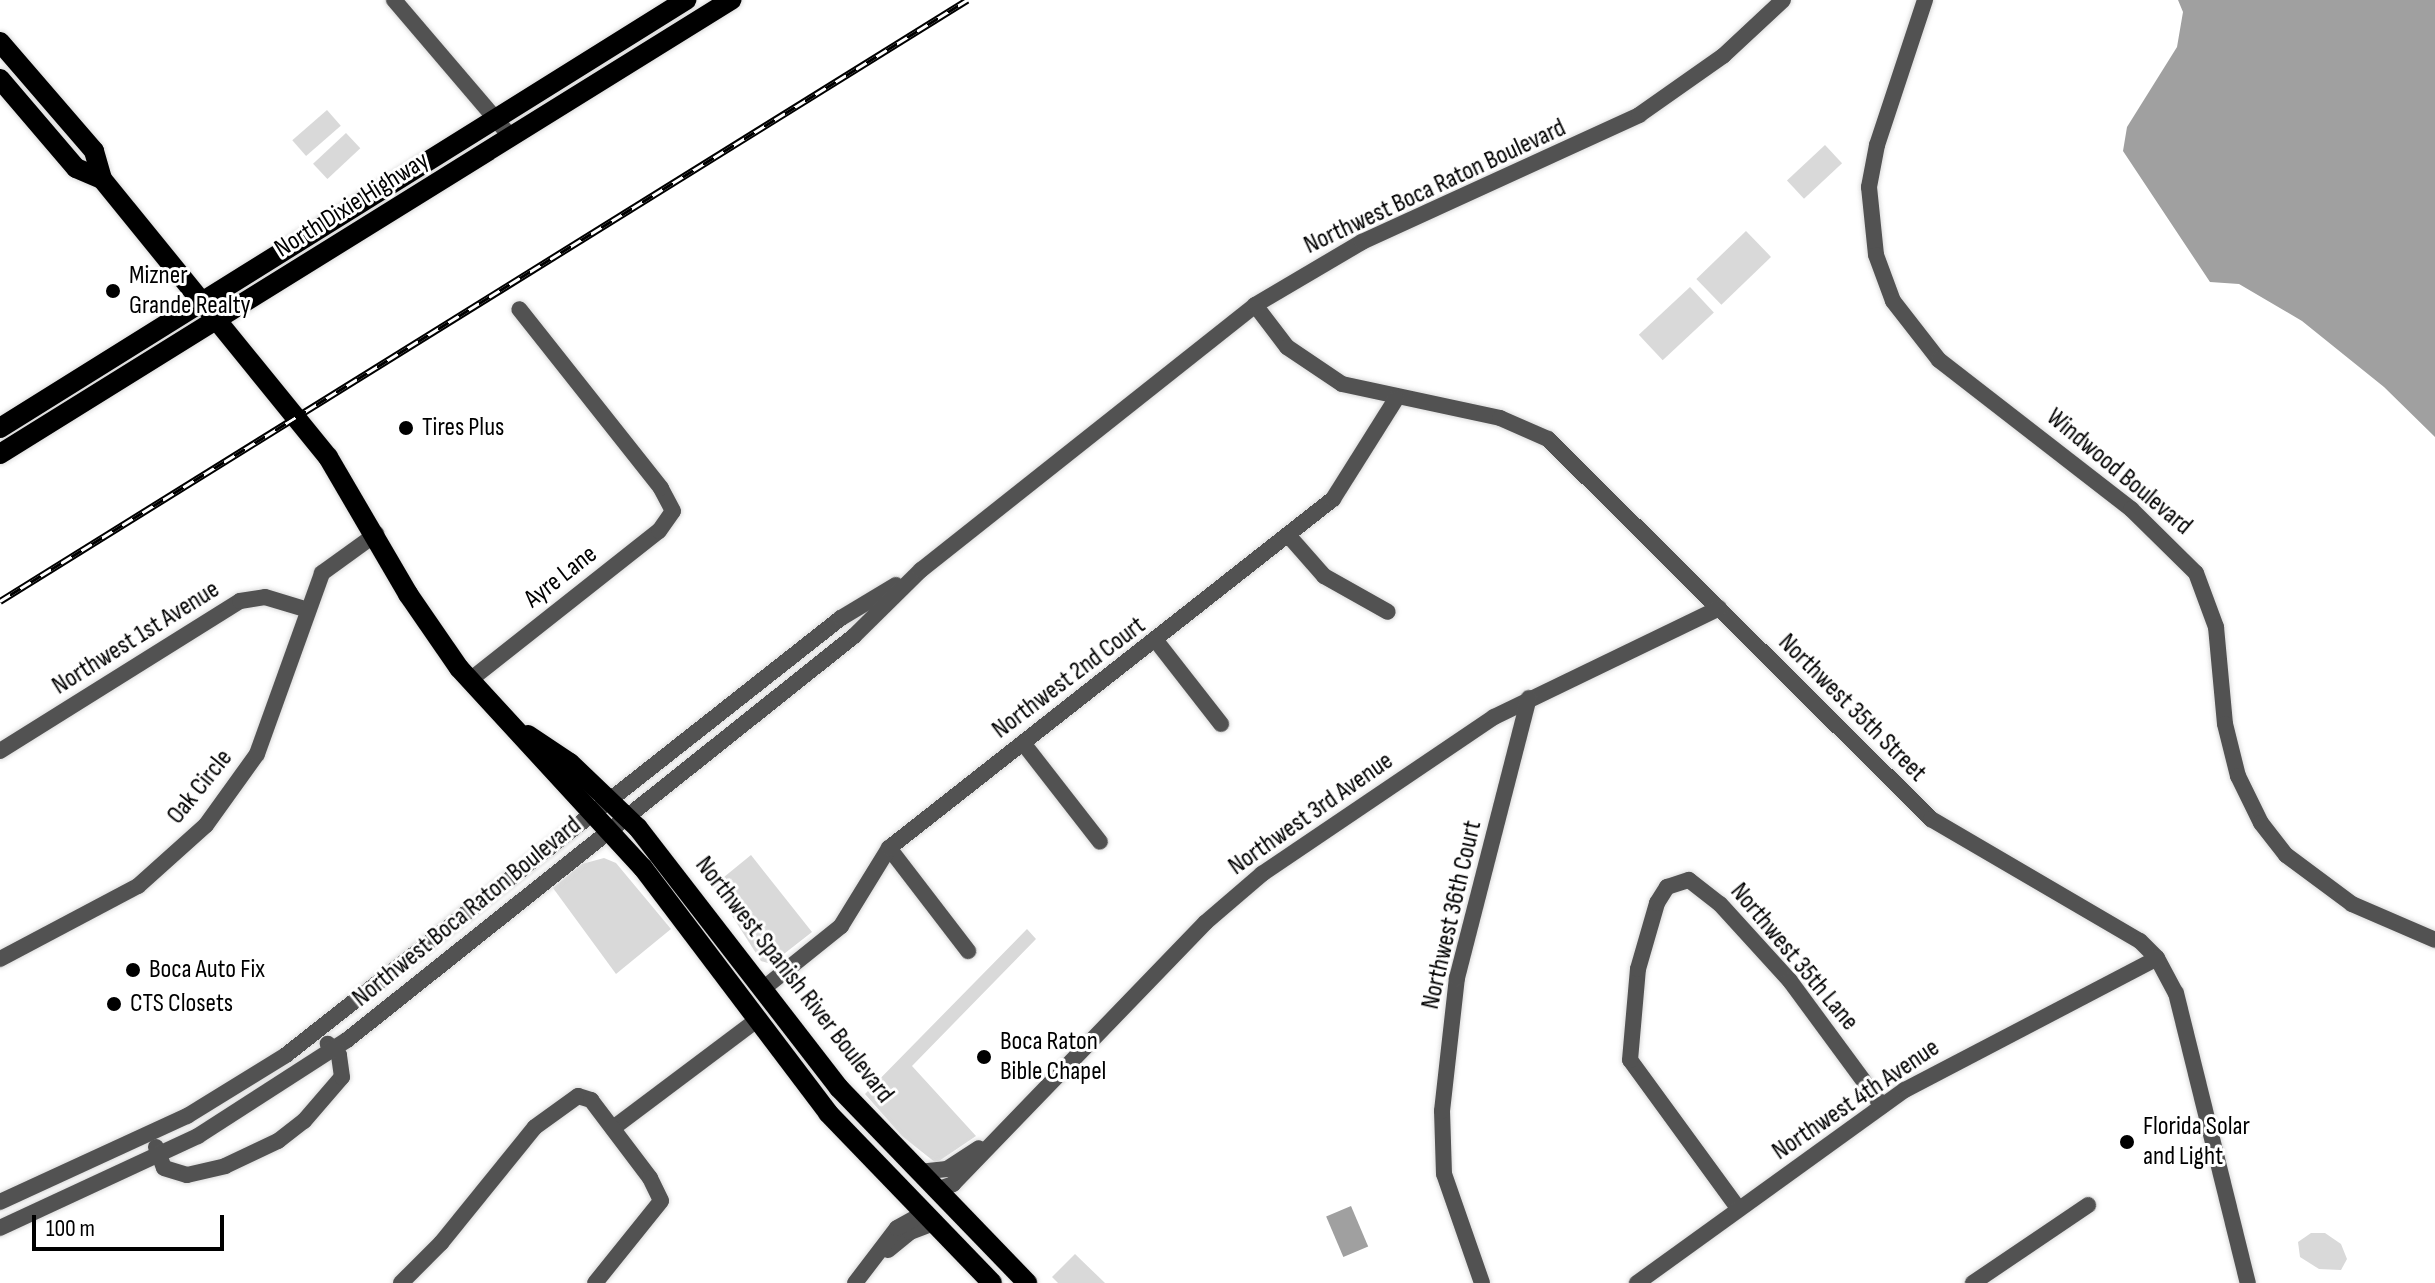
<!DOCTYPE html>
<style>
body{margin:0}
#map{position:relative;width:2435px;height:1283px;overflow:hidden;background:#fff;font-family:"Sofia Sans Condensed",sans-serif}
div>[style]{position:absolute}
.green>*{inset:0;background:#d9d9d9;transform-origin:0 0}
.water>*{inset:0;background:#a0a0a0;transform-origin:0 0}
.roads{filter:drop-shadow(0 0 2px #dbdbdb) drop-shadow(0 0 2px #dbdbdb)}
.minor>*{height:16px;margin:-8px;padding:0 8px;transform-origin:8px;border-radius:8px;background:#525252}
.major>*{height:20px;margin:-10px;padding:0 10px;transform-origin:10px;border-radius:10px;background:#000}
.rail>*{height:7px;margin-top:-3.5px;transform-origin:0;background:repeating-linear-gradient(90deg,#fff 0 12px,#000 0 24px);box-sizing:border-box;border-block:2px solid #000}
.dots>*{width:22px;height:22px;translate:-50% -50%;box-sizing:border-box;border:4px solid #fff;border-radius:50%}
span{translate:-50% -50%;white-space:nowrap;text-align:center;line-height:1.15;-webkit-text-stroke:6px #fff;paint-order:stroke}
.street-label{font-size:26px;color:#000}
.poi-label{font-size:26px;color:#000}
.left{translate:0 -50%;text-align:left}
.scale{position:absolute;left:32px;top:1215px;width:192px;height:36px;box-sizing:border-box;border:4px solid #000;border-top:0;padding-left:10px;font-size:24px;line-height:28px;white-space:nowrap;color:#000;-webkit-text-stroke:6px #fff;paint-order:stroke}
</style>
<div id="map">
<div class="green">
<div style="left:327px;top:110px;width:21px;height:46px;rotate:49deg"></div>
<div style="left:346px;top:133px;width:21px;height:45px;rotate:47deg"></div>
<div style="left:1825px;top:145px;width:25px;height:52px;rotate:47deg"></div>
<div style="left:1746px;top:231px;width:36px;height:69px;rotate:46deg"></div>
<div style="left:1690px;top:287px;width:35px;height:70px;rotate:47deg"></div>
<div style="clip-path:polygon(751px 855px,812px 932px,771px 964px,761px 961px,713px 886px)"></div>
<div style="clip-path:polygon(604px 858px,616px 863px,671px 929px,616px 974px,553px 888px,582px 864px)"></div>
<div style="clip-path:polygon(1027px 929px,1036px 939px,912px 1066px,976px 1136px,936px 1163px,902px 1136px,865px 1094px)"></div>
<div style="clip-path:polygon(2311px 1233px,2325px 1233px,2341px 1244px,2347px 1259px,2341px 1270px,2319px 1269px,2300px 1257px,2298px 1242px)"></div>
<div style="clip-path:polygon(1075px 1254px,1105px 1283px,1058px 1283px,1052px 1277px)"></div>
</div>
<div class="water">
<div style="clip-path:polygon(2178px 0,2435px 0,2435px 437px,2384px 387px,2302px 321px,2239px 284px,2210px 282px,2123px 151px,2127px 127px,2177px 47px,2183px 12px)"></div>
<div style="left:1351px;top:1206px;width:44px;height:27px;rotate:67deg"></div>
</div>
<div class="roads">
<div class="minor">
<div style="left:394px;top:0;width:180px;rotate:49.5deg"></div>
<div style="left:1925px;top:0;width:153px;rotate:108.3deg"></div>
<div style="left:1877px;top:145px;width:43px;rotate:100.8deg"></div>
<div style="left:1869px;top:187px;width:68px;rotate:84.1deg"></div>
<div style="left:1876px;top:255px;width:49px;rotate:69.7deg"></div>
<div style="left:1893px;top:301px;width:75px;rotate:52.1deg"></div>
<div style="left:1939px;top:360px;width:243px;rotate:37.8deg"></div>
<div style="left:2131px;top:509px;width:91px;rotate:44.6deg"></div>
<div style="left:2196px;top:573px;width:58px;rotate:69.7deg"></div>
<div style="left:2216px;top:627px;width:97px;rotate:84.7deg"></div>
<div style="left:2225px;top:724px;width:54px;rotate:76deg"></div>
<div style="left:2238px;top:776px;width:52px;rotate:63.9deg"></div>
<div style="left:2261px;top:823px;width:41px;rotate:52deg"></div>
<div style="left:2286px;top:855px;width:82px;rotate:36.6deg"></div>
<div style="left:2352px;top:904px;width:90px;rotate:23.4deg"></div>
<div style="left:1255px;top:305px;width:53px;rotate:52.7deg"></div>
<div style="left:1287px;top:347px;width:66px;rotate:33.9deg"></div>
<div style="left:1342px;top:384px;width:162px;rotate:12.1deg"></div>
<div style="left:1500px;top:418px;width:52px;rotate:23.6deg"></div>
<div style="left:1548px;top:439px;width:540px;rotate:44.77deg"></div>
<div style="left:1931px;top:819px;width:242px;rotate:30.3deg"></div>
<div style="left:2140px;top:941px;width:24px;rotate:45deg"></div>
<div style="left:2157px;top:958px;width:40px;rotate:62deg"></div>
<div style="left:2176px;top:993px;width:299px;rotate:76.1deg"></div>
<div style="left:1288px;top:535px;width:55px;rotate:48.7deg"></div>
<div style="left:1324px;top:576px;width:73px;rotate:29.4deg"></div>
<div style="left:1157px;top:642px;width:104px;rotate:52deg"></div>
<div style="left:470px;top:680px;width:241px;rotate:-38.3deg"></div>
<div style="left:659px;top:531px;width:24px;rotate:-55deg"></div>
<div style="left:673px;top:511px;width:26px;rotate:-118deg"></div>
<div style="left:661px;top:488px;width:228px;rotate:-128.4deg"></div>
<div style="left:1023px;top:743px;width:125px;rotate:52.1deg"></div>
<div style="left:0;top:751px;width:283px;rotate:-32deg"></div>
<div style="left:240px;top:601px;width:25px;rotate:-9deg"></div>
<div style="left:265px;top:597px;width:42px;rotate:16.7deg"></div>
<div style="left:889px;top:848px;width:130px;rotate:52.5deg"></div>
<div style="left:0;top:959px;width:156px;rotate:-27.9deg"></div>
<div style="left:138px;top:886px;width:91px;rotate:-41.9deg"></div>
<div style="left:206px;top:825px;width:87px;rotate:-54.3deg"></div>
<div style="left:257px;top:754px;width:192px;rotate:-70.2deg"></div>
<div style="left:322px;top:573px;width:67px;rotate:-35.8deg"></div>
<div style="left:764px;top:988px;width:99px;rotate:-38.8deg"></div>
<div style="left:841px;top:926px;width:92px;rotate:-58.4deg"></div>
<div style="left:889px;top:848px;width:565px;rotate:-38.17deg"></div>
<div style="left:1333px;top:499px;width:118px;rotate:-57.8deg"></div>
<div style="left:613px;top:1128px;width:180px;rotate:-36.9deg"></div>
<div style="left:156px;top:1147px;width:22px;rotate:69deg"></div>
<div style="left:164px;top:1168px;width:24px;rotate:17deg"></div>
<div style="left:187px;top:1175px;width:39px;rotate:-13deg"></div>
<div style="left:225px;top:1166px;width:59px;rotate:-25.3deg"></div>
<div style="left:278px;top:1141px;width:33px;rotate:-38deg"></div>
<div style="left:304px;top:1121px;width:58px;rotate:-49.2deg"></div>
<div style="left:342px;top:1077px;width:22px;rotate:-98deg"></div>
<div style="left:339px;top:1055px;width:16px;rotate:-135deg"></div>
<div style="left:919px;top:1172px;width:28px;rotate:-6deg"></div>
<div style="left:947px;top:1169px;width:38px;rotate:-33deg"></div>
<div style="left:936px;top:1190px;width:18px;rotate:-19deg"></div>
<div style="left:953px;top:1184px;width:364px;rotate:-46deg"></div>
<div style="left:1206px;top:922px;width:74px;rotate:-40.6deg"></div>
<div style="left:1262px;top:874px;width:280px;rotate:-34.1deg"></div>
<div style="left:1494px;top:717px;width:250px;rotate:-25.8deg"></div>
<div style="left:0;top:1202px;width:206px;rotate:-24.7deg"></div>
<div style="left:187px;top:1116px;width:116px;rotate:-31.6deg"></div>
<div style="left:286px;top:1055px;width:706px;rotate:-38.22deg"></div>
<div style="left:841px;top:618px;width:64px;rotate:-31deg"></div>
<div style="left:1738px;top:1208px;width:183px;rotate:-126.1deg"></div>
<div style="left:1630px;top:1060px;width:91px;rotate:-85deg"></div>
<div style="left:1638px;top:969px;width:69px;rotate:-73.9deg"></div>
<div style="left:1657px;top:903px;width:19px;rotate:-58deg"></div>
<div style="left:1667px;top:887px;width:23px;rotate:-18deg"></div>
<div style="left:1689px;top:880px;width:39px;rotate:38deg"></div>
<div style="left:1720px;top:904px;width:104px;rotate:47.7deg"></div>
<div style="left:1790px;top:981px;width:155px;rotate:53.6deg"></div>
<div style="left:0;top:1228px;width:218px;rotate:-24.9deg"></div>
<div style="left:198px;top:1136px;width:177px;rotate:-32.8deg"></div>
<div style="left:347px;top:1040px;width:648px;rotate:-38.55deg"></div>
<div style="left:854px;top:636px;width:94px;rotate:-44.6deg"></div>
<div style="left:921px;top:570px;width:426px;rotate:-38.4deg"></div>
<div style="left:1255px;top:305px;width:124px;rotate:-30.5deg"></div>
<div style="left:1362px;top:242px;width:305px;rotate:-24.6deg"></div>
<div style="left:1639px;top:115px;width:103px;rotate:-35.1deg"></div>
<div style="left:1723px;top:56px;width:82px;rotate:-43deg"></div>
<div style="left:888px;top:1250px;width:28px;rotate:-39deg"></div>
<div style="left:910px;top:1232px;width:26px;rotate:-21deg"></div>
<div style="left:401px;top:1283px;width:57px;rotate:-45deg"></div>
<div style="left:441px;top:1243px;width:149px;rotate:-51deg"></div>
<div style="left:535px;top:1127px;width:53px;rotate:-35.8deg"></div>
<div style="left:578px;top:1096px;width:14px;rotate:17deg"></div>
<div style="left:591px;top:1100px;width:98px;rotate:52.9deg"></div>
<div style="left:650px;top:1178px;width:25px;rotate:64deg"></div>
<div style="left:661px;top:1201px;width:105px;rotate:128.8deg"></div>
<div style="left:855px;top:1283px;width:69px;rotate:-52.6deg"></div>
<div style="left:897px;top:1228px;width:31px;rotate:-29deg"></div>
<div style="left:1482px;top:1283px;width:115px;rotate:-109.2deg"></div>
<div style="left:1444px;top:1174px;width:63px;rotate:-91.8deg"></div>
<div style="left:1442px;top:1111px;width:134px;rotate:-83.6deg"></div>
<div style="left:1457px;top:978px;width:289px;rotate:-75.6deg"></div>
<div style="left:1637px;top:1283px;width:330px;rotate:-35.8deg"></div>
<div style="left:1905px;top:1090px;width:284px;rotate:-27.6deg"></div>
<div style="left:1973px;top:1283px;width:139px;rotate:-34.1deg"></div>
</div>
<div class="major">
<div style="left:0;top:42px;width:144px;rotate:49.2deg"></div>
<div style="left:94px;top:151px;width:29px;rotate:74deg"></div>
<div style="left:102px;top:179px;width:358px;rotate:50.9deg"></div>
<div style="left:328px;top:457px;width:159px;rotate:59.7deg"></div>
<div style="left:408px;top:594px;width:90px;rotate:55.4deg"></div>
<div style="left:459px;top:668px;width:272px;rotate:47.4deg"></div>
<div style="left:643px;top:868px;width:307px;rotate:52.9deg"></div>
<div style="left:828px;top:1113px;width:236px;rotate:46deg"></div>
<div style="left:0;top:79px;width:117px;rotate:49.5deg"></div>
<div style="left:76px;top:168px;width:28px;rotate:23deg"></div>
<div style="left:0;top:428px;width:809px;rotate:-31.96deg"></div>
<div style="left:0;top:454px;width:861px;rotate:-31.84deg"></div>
<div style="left:528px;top:735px;width:50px;rotate:33.7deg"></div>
<div style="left:570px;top:763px;width:94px;rotate:43.7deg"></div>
<div style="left:638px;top:828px;width:329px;rotate:52.3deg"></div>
<div style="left:839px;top:1088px;width:271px;rotate:46deg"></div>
</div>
</div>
<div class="rail">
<div style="left:0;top:601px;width:1139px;rotate:-31.86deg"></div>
</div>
<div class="dots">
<div style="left:113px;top:291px;background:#000"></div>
<div style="left:406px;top:428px;background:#000"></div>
<div style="left:133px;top:970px;background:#000"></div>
<div style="left:114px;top:1004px;background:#000"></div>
<div style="left:984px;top:1057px;background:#000"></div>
<div style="left:2127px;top:1142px;background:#000"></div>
</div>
<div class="street-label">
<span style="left:1435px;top:187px;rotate:-25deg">Northwest Boca Raton Boulevard</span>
<span style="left:352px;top:205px;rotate:-32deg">North Dixie Highway</span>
<span style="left:2119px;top:472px;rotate:40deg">Windwood Boulevard</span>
<span style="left:561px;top:577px;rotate:-38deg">Ayre Lane</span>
<span style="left:136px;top:638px;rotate:-32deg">Northwest 1st Avenue</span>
<span style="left:1069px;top:678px;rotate:-37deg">Northwest 2nd Court</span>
<span style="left:1852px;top:708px;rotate:45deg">Northwest 35th Street</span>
<span style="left:200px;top:787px;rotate:-51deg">Oak Circle</span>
<span style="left:1311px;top:814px;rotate:-35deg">Northwest 3rd Avenue</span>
<span style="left:467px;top:912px;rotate:-39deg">Northwest Boca Raton Boulevard</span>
<span style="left:1452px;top:915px;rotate:-77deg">Northwest 36th Court</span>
<span style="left:1794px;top:957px;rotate:50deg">Northwest 35th Lane</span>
<span style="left:794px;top:980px;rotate:52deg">Northwest Spanish River Boulevard</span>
<span style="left:1856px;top:1100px;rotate:-34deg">Northwest 4th Avenue</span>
</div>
<div class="poi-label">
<span class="left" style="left:129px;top:291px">Mizner<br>Grande Realty</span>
<span class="left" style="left:422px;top:428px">Tires Plus</span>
<span class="left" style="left:149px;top:970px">Boca Auto Fix</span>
<span class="left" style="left:130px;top:1004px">CTS Closets</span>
<span class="left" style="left:1000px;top:1057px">Boca Raton<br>Bible Chapel</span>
<span class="left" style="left:2143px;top:1142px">Florida Solar<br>and Light</span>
</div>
<div class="scale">100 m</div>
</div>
